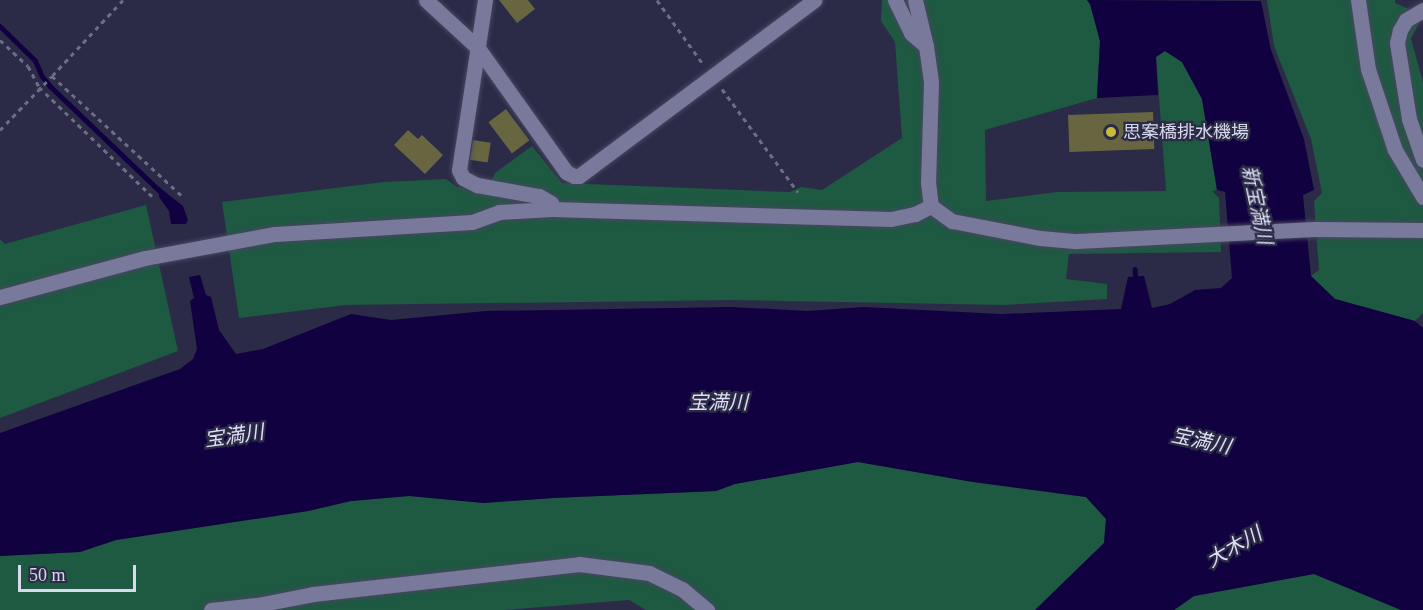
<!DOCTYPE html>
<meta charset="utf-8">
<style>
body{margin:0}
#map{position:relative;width:1423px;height:610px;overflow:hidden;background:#2b2b48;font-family:"Times New Roman","Noto Sans JP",serif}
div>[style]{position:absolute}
.green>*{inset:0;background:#1d5a41}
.water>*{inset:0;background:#120140}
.stream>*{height:4.5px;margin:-2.25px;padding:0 2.25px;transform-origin:2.25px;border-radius:2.25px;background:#120140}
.building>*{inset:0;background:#686541;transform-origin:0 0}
.path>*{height:3px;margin-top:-1.5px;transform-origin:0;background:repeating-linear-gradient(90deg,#6d6d86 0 4.5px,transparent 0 9px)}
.roads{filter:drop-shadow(0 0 2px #47465f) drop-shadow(0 0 2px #47465f)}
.minor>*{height:15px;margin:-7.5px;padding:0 7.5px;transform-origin:7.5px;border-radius:7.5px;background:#78799b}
.dots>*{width:16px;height:16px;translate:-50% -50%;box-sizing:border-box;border:3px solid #2b2b48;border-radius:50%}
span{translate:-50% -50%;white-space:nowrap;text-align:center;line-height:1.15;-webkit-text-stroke:4.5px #2b2b48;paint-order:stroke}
.poi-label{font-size:18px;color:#d8d9ec}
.left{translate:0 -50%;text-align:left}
.water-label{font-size:20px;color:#dedff3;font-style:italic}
.scale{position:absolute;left:18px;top:565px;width:118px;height:27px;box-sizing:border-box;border:3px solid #d8d9ec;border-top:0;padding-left:8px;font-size:18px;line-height:21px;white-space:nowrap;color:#d8d9ec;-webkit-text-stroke:4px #2b2b48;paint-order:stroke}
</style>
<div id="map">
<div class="green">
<div style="clip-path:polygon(882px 0,1087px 0,1090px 4px,1100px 41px,1097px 98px,985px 130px,986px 201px,1057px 192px,1166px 191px,1156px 57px,1165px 51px,1182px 62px,1202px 99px,1217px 190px,1212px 191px,1219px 198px,1221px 252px,1069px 254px,1066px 279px,1107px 284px,1107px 299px,1003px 305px,731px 300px,346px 305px,239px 318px,222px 202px,384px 182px,446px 179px,457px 187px,488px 189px,495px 173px,532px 146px,562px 183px,790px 192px,801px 187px,822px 190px,902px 138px,895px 42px,881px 21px)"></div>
<div style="clip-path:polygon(1267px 0,1395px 0,1395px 3px,1423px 15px,1411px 39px,1423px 82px,1423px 313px,1415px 321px,1335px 299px,1311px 276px,1319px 270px,1314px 201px,1322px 193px,1311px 139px,1274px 46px)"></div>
<div style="clip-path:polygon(146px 205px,178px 351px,0 418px,0 239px,5px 244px)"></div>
<div style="clip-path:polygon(858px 462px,973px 482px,1086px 497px,1106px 519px,1104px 543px,1035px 610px,646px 610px,629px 600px,505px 610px,0 610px,0 556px,80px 552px,116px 540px,308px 511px,351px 501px,409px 496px,484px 503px,553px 498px,716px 491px,735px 484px)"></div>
<div style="clip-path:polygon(1314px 574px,1401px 610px,1174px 610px,1194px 596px)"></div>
</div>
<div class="water">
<div style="clip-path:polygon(1087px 0,1261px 1px,1271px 50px,1304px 139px,1314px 190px,1303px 195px,1311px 276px,1335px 299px,1415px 321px,1423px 328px,1423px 610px,1401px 610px,1314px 574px,1194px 596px,1174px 610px,1035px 610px,1104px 543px,1106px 519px,1086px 497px,973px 482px,858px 462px,735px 484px,716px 491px,553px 498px,484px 503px,409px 496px,351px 501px,308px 511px,116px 540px,80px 552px,0 556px,0 433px,180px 369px,193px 359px,197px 349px,190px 301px,194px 298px,189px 277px,200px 275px,206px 295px,211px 297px,219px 330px,236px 354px,263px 349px,351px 314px,391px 320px,486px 311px,731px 307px,808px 311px,863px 307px,1001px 314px,1121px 309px,1128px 277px,1144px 276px,1152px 308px,1170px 304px,1195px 290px,1221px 288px,1232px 278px,1225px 192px,1217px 190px,1202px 99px,1182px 62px,1165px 51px,1156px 57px,1158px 95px,1097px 98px,1100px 41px,1090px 4px)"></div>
<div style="clip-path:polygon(159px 187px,183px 206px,188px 220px,186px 224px,171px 224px,169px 211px,159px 197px)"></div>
</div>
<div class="stream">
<div style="left:0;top:26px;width:49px;rotate:44.2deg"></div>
<div style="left:35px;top:60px;width:17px;rotate:66deg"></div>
<div style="left:42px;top:76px;width:13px;rotate:51deg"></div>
<div style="left:50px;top:86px;width:155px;rotate:43.7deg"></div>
<div style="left:1135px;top:269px;width:13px;rotate:86deg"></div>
</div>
<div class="building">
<div style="clip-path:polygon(499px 0,528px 0,535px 9px,517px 23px)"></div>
<div style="left:506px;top:109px;width:39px;height:22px;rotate:53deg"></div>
<div style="left:1153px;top:112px;width:37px;height:85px;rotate:88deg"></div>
<div style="clip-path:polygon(408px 130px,418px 139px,422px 135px,443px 155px,425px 174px,394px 145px)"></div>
<div style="left:473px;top:140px;width:18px;height:20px;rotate:9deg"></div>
</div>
<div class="path">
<div style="left:123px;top:0;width:104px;rotate:133.1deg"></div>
<div style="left:52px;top:76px;width:178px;rotate:42.7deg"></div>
<div style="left:657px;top:0;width:79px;rotate:54.3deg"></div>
<div style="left:0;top:40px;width:38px;rotate:43deg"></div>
<div style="left:28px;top:66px;width:24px;rotate:62deg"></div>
<div style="left:39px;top:87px;width:157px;rotate:44deg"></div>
<div style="left:722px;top:89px;width:128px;rotate:53.6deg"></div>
<div style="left:0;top:130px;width:75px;rotate:-46.1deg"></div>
</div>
<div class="roads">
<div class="minor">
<div style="left:426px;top:0;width:71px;rotate:42.7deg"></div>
<div style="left:478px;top:48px;width:152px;rotate:54.6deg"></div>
<div style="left:566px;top:172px;width:9px;rotate:27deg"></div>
<div style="left:574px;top:176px;width:5px"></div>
<div style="left:579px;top:176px;width:294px;rotate:-36.8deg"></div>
<div style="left:485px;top:0;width:172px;rotate:98.7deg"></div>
<div style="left:459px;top:170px;width:9px;rotate:63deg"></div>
<div style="left:463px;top:178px;width:16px;rotate:27deg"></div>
<div style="left:477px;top:185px;width:63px;rotate:10.1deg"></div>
<div style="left:539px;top:196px;width:14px;rotate:30deg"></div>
<div style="left:551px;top:203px;width:6px;rotate:81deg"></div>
<div style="left:895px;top:0;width:37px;rotate:64deg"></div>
<div style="left:911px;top:33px;width:20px;rotate:41deg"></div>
<div style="left:915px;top:0;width:47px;rotate:76.6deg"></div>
<div style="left:926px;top:46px;width:37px;rotate:82deg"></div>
<div style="left:931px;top:83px;width:99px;rotate:91.7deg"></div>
<div style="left:928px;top:182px;width:24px;rotate:83deg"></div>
<div style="left:931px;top:206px;width:26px;rotate:36deg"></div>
<div style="left:952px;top:221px;width:90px;rotate:10.9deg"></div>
<div style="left:1040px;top:238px;width:37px;rotate:5deg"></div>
<div style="left:1077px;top:241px;width:237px;rotate:-2.9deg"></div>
<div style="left:1314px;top:229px;width:109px;rotate:0.5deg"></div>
<div style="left:1358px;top:0;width:70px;rotate:81.8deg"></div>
<div style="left:1368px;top:69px;width:85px;rotate:71.6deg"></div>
<div style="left:1395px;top:150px;width:55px;rotate:59.2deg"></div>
<div style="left:1423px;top:10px;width:20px;rotate:150deg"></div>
<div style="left:1406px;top:20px;width:12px;rotate:121deg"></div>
<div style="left:1400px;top:30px;width:13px;rotate:103deg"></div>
<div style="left:1397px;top:43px;width:77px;rotate:81deg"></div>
<div style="left:1409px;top:119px;width:43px;rotate:71.1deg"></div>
<div style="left:0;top:297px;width:150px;rotate:-15.1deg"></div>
<div style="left:145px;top:258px;width:132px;rotate:-10.5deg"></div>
<div style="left:275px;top:234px;width:197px;rotate:-3.5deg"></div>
<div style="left:472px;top:222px;width:29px;rotate:-20deg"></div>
<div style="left:499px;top:212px;width:53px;rotate:-3.2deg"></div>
<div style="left:552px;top:209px;width:339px;rotate:1.7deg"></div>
<div style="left:891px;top:219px;width:25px;rotate:-12deg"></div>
<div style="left:915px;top:214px;width:18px;rotate:-27deg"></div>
<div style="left:211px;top:610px;width:45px;rotate:-6.3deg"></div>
<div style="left:248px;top:610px;width:10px;rotate:-29deg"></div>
<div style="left:257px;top:605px;width:57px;rotate:-11.1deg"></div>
<div style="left:313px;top:594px;width:268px;rotate:-6.4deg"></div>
<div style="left:579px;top:564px;width:71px;rotate:7.3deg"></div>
<div style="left:649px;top:573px;width:37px;rotate:26deg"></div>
<div style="left:682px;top:589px;width:33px;rotate:40deg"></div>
</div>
</div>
<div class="dots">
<div style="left:1111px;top:132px;background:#c8bb3b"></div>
</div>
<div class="poi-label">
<span class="left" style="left:1123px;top:132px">思案橋排水機場</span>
</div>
<div class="water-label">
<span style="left:1257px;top:205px;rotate:78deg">新宝満川</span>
<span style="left:718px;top:402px">宝満川</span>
<span style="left:234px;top:436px;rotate:-8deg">宝満川</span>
<span style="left:1201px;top:441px;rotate:12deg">宝満川</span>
<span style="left:1234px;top:547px;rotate:-30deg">大木川</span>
</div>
<div class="scale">50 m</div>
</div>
